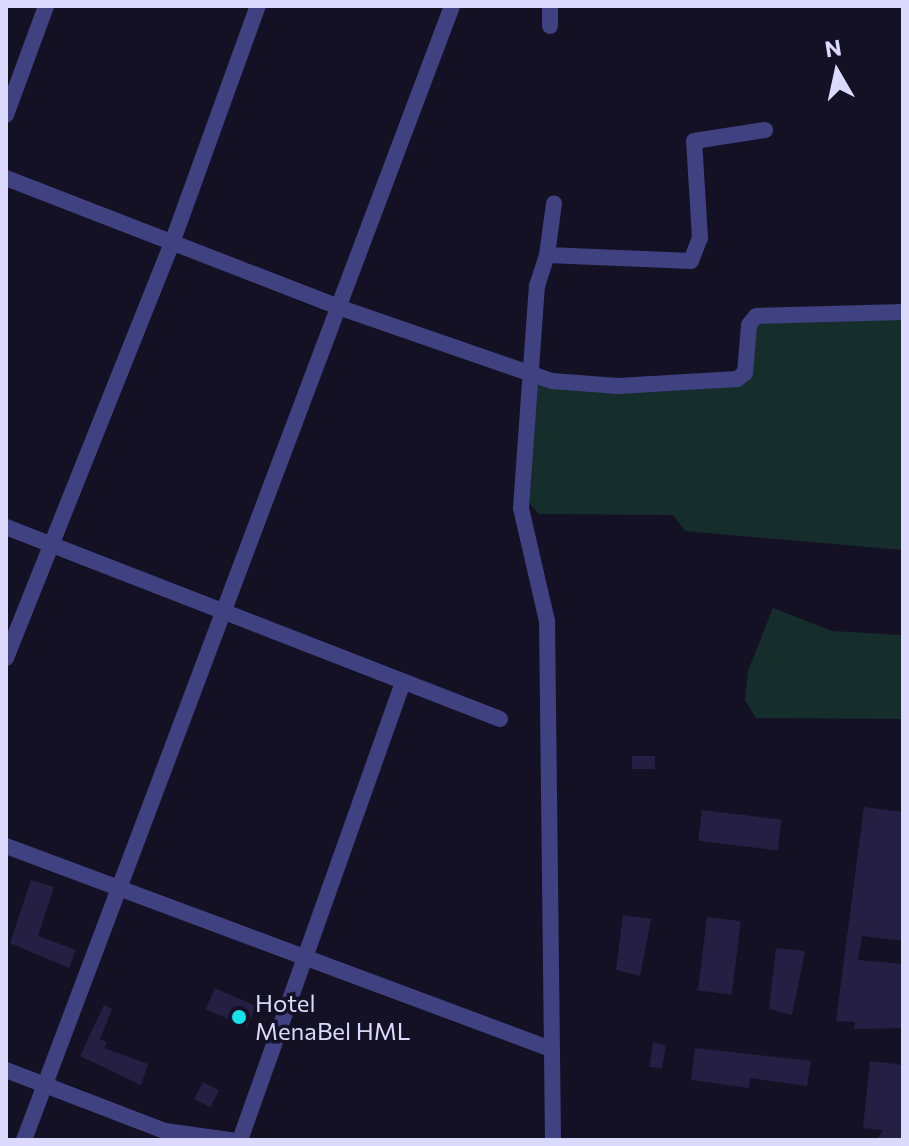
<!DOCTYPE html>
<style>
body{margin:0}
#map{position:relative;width:909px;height:1146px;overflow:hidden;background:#141125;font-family:Commissioner,sans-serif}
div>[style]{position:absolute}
.green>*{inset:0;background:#152e2c}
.building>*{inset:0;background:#251f44;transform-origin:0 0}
.minor>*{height:16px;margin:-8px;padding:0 8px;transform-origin:8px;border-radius:8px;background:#404180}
.dots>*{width:22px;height:22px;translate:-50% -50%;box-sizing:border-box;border:4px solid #141125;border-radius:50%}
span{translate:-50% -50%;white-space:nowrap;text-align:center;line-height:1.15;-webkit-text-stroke:7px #141125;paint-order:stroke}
.poi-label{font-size:24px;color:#dbd9fc}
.left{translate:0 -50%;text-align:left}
.frame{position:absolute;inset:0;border:8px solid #dbd9fc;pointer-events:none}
.north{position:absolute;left:797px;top:32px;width:80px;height:80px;-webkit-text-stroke:6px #141125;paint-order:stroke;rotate:351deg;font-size:22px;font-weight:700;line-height:32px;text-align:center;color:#dbd9fc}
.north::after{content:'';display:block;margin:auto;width:28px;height:36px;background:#dbd9fc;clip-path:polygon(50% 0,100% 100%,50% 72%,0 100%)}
</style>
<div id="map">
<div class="green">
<div style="clip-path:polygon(903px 310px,903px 719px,756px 718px,745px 700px,748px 671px,773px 608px,832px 631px,901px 635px,902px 550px,685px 531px,673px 515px,539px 514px,529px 503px,537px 377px,738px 380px,744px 320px)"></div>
</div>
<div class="building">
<div style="left:632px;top:756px;width:23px;height:13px"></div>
<div style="clip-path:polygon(864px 807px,903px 812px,903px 941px,862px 936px,858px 960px,903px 964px,903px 1028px,854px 1029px,855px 1022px,836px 1021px)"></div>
<div style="left:702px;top:810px;width:80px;height:31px;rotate:7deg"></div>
<div style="clip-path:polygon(31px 880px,54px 887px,38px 936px,76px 950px,69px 968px,10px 943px)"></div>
<div style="clip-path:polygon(623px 915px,651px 919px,640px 976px,616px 970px)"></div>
<div style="left:707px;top:917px;width:34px;height:74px;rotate:7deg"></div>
<div style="clip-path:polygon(776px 948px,805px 951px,792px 1015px,769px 1009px)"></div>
<div style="left:215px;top:988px;width:45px;height:23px;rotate:24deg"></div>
<div style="clip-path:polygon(104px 1005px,112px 1009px,100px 1039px,107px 1042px,104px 1048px,148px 1064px,141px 1085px,80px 1056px)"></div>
<div style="left:653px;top:1043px;width:13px;height:24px;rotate:9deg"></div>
<div style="clip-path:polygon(695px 1048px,811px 1061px,807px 1086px,750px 1078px,749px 1088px,691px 1080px)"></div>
<div style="clip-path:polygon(870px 1061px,903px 1065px,903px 1140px,877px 1140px,883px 1130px,863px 1128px)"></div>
<div style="left:203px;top:1082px;width:18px;height:19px;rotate:27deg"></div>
</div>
<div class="minor">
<div style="left:550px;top:6px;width:20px;rotate:90deg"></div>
<div style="left:6px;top:115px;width:116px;rotate:-69.8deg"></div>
<div style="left:6px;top:178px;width:359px;rotate:21.2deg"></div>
<div style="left:341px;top:308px;width:223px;rotate:19.1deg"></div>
<div style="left:552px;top:381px;width:66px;rotate:4.3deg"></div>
<div style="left:618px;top:386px;width:119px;rotate:-3.4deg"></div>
<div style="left:737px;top:379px;width:10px;rotate:-37deg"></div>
<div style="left:745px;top:373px;width:48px;rotate:-85.2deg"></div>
<div style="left:749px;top:325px;width:11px;rotate:-52deg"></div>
<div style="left:756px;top:316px;width:147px;rotate:-1.6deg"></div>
<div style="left:547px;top:255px;width:52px;rotate:-82.3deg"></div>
<div style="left:6px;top:527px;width:530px;rotate:21.24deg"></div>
<div style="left:6px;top:658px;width:447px;rotate:-68.2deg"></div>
<div style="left:172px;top:243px;width:252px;rotate:-70.1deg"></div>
<div style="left:6px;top:846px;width:582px;rotate:20.43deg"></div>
<div style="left:6px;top:1070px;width:170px;rotate:21deg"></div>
<div style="left:165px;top:1131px;width:67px;rotate:7.8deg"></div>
<div style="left:24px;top:1140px;width:1212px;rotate:-69.32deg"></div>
<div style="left:240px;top:1140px;width:485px;rotate:-70.4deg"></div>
<div style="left:553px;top:1140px;width:519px;rotate:-90.66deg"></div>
<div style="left:547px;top:621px;width:116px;rotate:-103deg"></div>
<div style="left:521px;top:508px;width:223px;rotate:-85.9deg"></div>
<div style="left:537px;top:286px;width:33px;rotate:-72deg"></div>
<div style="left:547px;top:255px;width:144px;rotate:2.4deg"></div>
<div style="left:691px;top:261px;width:25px;rotate:-69deg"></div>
<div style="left:700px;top:238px;width:97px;rotate:-93.5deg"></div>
<div style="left:694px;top:141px;width:72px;rotate:-8.8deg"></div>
</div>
<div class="dots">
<div style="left:239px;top:1017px;background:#16e0ea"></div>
</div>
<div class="poi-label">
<span class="left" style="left:255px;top:1017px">Hotel<br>MenaBel HML</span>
</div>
<div class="frame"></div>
<div class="north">N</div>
</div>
